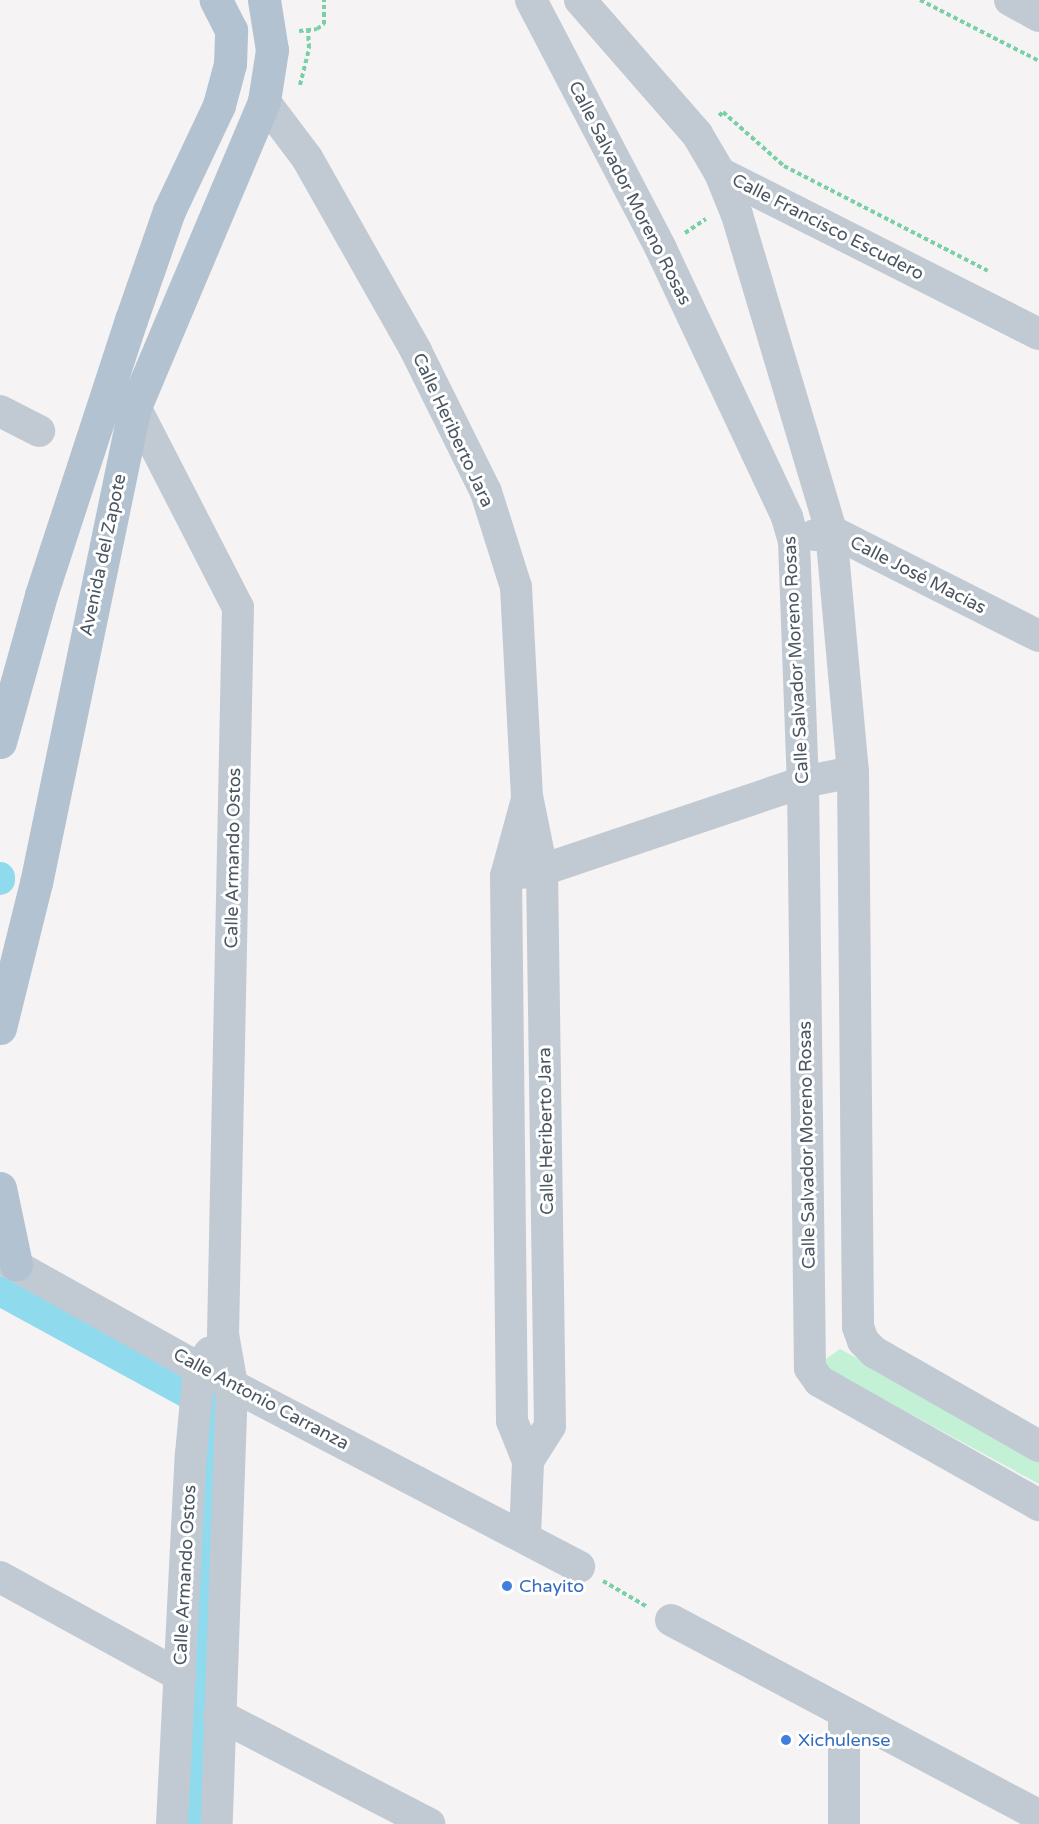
<!DOCTYPE html>
<meta charset="utf-8">
<style>
body{margin:0}
#map{position:relative;width:1039px;height:1824px;overflow:hidden;background:#f5f3f3;font-family:"Varela Round",sans-serif}
div>[style]{position:absolute}
.green>*{inset:0;background:#c3f1d5}
.canal>*{height:30px;margin:-15px;padding:0 15px;transform-origin:15px;border-radius:15px;background:#90daee}
.path>*{height:4px;margin-top:-2px;transform-origin:0;background:repeating-linear-gradient(90deg,#7ad0a6 0 4.5px,transparent 0 7.5px)}
.minor>*{height:32px;margin:-16px;padding:0 16px;transform-origin:16px;border-radius:16px;background:#c1cad2}
.major>*{height:33px;margin:-16.5px;padding:0 16.5px;transform-origin:16.5px;border-radius:16.5px;background:#b3c2d1}
.dots>*{width:16px;height:16px;translate:-50% -50%;box-sizing:border-box;border:3px solid #fff;border-radius:50%}
span{translate:-50% -50%;white-space:nowrap;text-align:center;line-height:1.15;-webkit-text-stroke:6px #fff;paint-order:stroke}
.street-label{font-size:18px;color:#4a5661}
.shop-label{font-size:18px;color:#366cbe}
.left{translate:0 -50%;text-align:left}
</style>
<div id="map">
<div class="green">
<div style="clip-path:polygon(840px 1349px,1039px 1456px,1039px 1484px,819px 1364px)"></div>
</div>
<div class="canal">
<div style="left:0;top:877px;width:3px;rotate:90deg"></div>
<div style="left:0;top:1291px;width:246px;rotate:28.6deg"></div>
<div style="left:216px;top:1409px;width:416px;rotate:92.9deg"></div>
</div>
<div class="path">
<div style="left:920px;top:0;width:134px;rotate:27.1deg"></div>
<div style="left:299px;top:31px;width:18px;rotate:-6deg"></div>
<div style="left:317px;top:29px;width:9px;rotate:-36deg"></div>
<div style="left:324px;top:24px;width:24px;rotate:-90deg"></div>
<div style="left:300px;top:85px;width:38px;rotate:-76deg"></div>
<div style="left:309px;top:48px;width:17px;rotate:-93deg"></div>
<div style="left:719px;top:116px;width:6px;rotate:-45deg"></div>
<div style="left:723px;top:112px;width:81px;rotate:41.5deg"></div>
<div style="left:784px;top:166px;width:229px;rotate:27.2deg"></div>
<div style="left:685px;top:233px;width:25px;rotate:-34deg"></div>
<div style="left:603px;top:1581px;width:50px;rotate:30.2deg"></div>
</div>
<div class="minor">
<div style="left:531px;top:0;width:281px;rotate:62.4deg"></div>
<div style="left:661px;top:249px;width:296px;rotate:64.8deg"></div>
<div style="left:787px;top:517px;width:25px;rotate:74deg"></div>
<div style="left:794px;top:541px;width:241px;rotate:87.9deg"></div>
<div style="left:803px;top:782px;width:586px;rotate:89.32deg"></div>
<div style="left:810px;top:1368px;width:16px;rotate:55deg"></div>
<div style="left:819px;top:1381px;width:253px;rotate:29.4deg"></div>
<div style="left:580px;top:0;width:178px;rotate:48.9deg"></div>
<div style="left:697px;top:134px;width:45px;rotate:59.5deg"></div>
<div style="left:720px;top:173px;width:45px;rotate:68deg"></div>
<div style="left:737px;top:215px;width:330px;rotate:73.4deg"></div>
<div style="left:831px;top:531px;width:242px;rotate:84.8deg"></div>
<div style="left:853px;top:772px;width:555px;rotate:89.48deg"></div>
<div style="left:858px;top:1327px;width:15px;rotate:70deg"></div>
<div style="left:863px;top:1341px;width:16px;rotate:45deg"></div>
<div style="left:874px;top:1352px;width:190px;rotate:29.7deg"></div>
<div style="left:1010px;top:0;width:33px;rotate:29deg"></div>
<div style="left:264px;top:101px;width:71px;rotate:53deg"></div>
<div style="left:307px;top:158px;width:222px;rotate:60.5deg"></div>
<div style="left:416px;top:351px;width:157px;rotate:63.6deg"></div>
<div style="left:486px;top:492px;width:100px;rotate:72.5deg"></div>
<div style="left:516px;top:587px;width:209px;rotate:87deg"></div>
<div style="left:527px;top:796px;width:76px;rotate:78.5deg"></div>
<div style="left:542px;top:870px;width:556px;rotate:89.18deg"></div>
<div style="left:550px;top:1426px;width:41px;rotate:122.2deg"></div>
<div style="left:720px;top:173px;width:357px;rotate:26.8deg"></div>
<div style="left:135px;top:407px;width:225px;rotate:62.8deg"></div>
<div style="left:238px;top:607px;width:727px;rotate:91.18deg"></div>
<div style="left:223px;top:1334px;width:52px;rotate:80deg"></div>
<div style="left:232px;top:1385px;width:439px;rotate:92deg"></div>
<div style="left:0;top:411px;width:44px;rotate:27.1deg"></div>
<div style="left:815px;top:535px;width:16px;rotate:-14deg"></div>
<div style="left:831px;top:531px;width:233px;rotate:26.8deg"></div>
<div style="left:521px;top:873px;width:21px;rotate:-8deg"></div>
<div style="left:542px;top:870px;width:275px;rotate:-18.6deg"></div>
<div style="left:803px;top:782px;width:51px;rotate:-11.3deg"></div>
<div style="left:0;top:1257px;width:228px;rotate:29.2deg"></div>
<div style="left:199px;top:1368px;width:429px;rotate:27.6deg"></div>
<div style="left:525px;top:1537px;width:76px;rotate:-87.7deg"></div>
<div style="left:528px;top:1461px;width:43px;rotate:-111.8deg"></div>
<div style="left:512px;top:1421px;width:545px;rotate:-90.63deg"></div>
<div style="left:506px;top:876px;width:76px;rotate:-74.7deg"></div>
<div style="left:0;top:1577px;width:206px;rotate:28.7deg"></div>
<div style="left:671px;top:1620px;width:417px;rotate:28deg"></div>
<div style="left:844px;top:1713px;width:111px;rotate:90deg"></div>
<div style="left:219px;top:1715px;width:237px;rotate:27.4deg"></div>
<div style="left:172px;top:1824px;width:370px;rotate:-87.1deg"></div>
<div style="left:191px;top:1454px;width:86px;rotate:-84.7deg"></div>
<div style="left:199px;top:1368px;width:19px;rotate:-55deg"></div>
</div>
<div class="major">
<div style="left:0;top:742px;width:153px;rotate:-74.4deg"></div>
<div style="left:41px;top:595px;width:289px;rotate:-71.9deg"></div>
<div style="left:131px;top:320px;width:115px;rotate:-70.8deg"></div>
<div style="left:169px;top:211px;width:117px;rotate:-64.7deg"></div>
<div style="left:219px;top:105px;width:42px;rotate:-75deg"></div>
<div style="left:230px;top:64px;width:34px;rotate:-88deg"></div>
<div style="left:231px;top:30px;width:34px;rotate:-117deg"></div>
<div style="left:0;top:1028px;width:149px;rotate:-76.1deg"></div>
<div style="left:36px;top:883px;width:486px;rotate:-78.3deg"></div>
<div style="left:135px;top:407px;width:332px;rotate:-67.1deg"></div>
<div style="left:264px;top:101px;width:52px;rotate:-81.1deg"></div>
<div style="left:272px;top:50px;width:51px;rotate:-99.1deg"></div>
<div style="left:0;top:1188px;width:78px;rotate:78.1deg"></div>
</div>
<div class="dots">
<div style="left:507px;top:1586px;background:#3f7fe0"></div>
<div style="left:786px;top:1740px;background:#3f7fe0"></div>
</div>
<div class="street-label">
<span style="left:630px;top:193px;rotate:63deg">Calle Salvador Moreno Rosas</span>
<span style="left:828px;top:227px;rotate:27deg">Calle Francisco Escudero</span>
<span style="left:453px;top:430px;rotate:65deg">Calle Heriberto Jara</span>
<span style="left:103px;top:555px;rotate:-78deg">Avenida del Zapote</span>
<span style="left:918px;top:575px;rotate:27deg">Calle José Macías</span>
<span style="left:796px;top:660px;rotate:-93deg">Calle Salvador Moreno Rosas</span>
<span style="left:233px;top:858px;rotate:-89deg">Calle Armando Ostos</span>
<span style="left:546px;top:1131px;rotate:-91deg">Calle Heriberto Jara</span>
<span style="left:807px;top:1145px;rotate:-91deg">Calle Salvador Moreno Rosas</span>
<span style="left:261px;top:1399px;rotate:28deg">Calle Antonio Carranza</span>
<span style="left:185px;top:1575px;rotate:-87deg">Calle Armando Ostos</span>
</div>
<div class="shop-label">
<span class="left" style="left:519px;top:1586px">Chayito</span>
<span class="left" style="left:798px;top:1740px">Xichulense</span>
</div>
</div>
